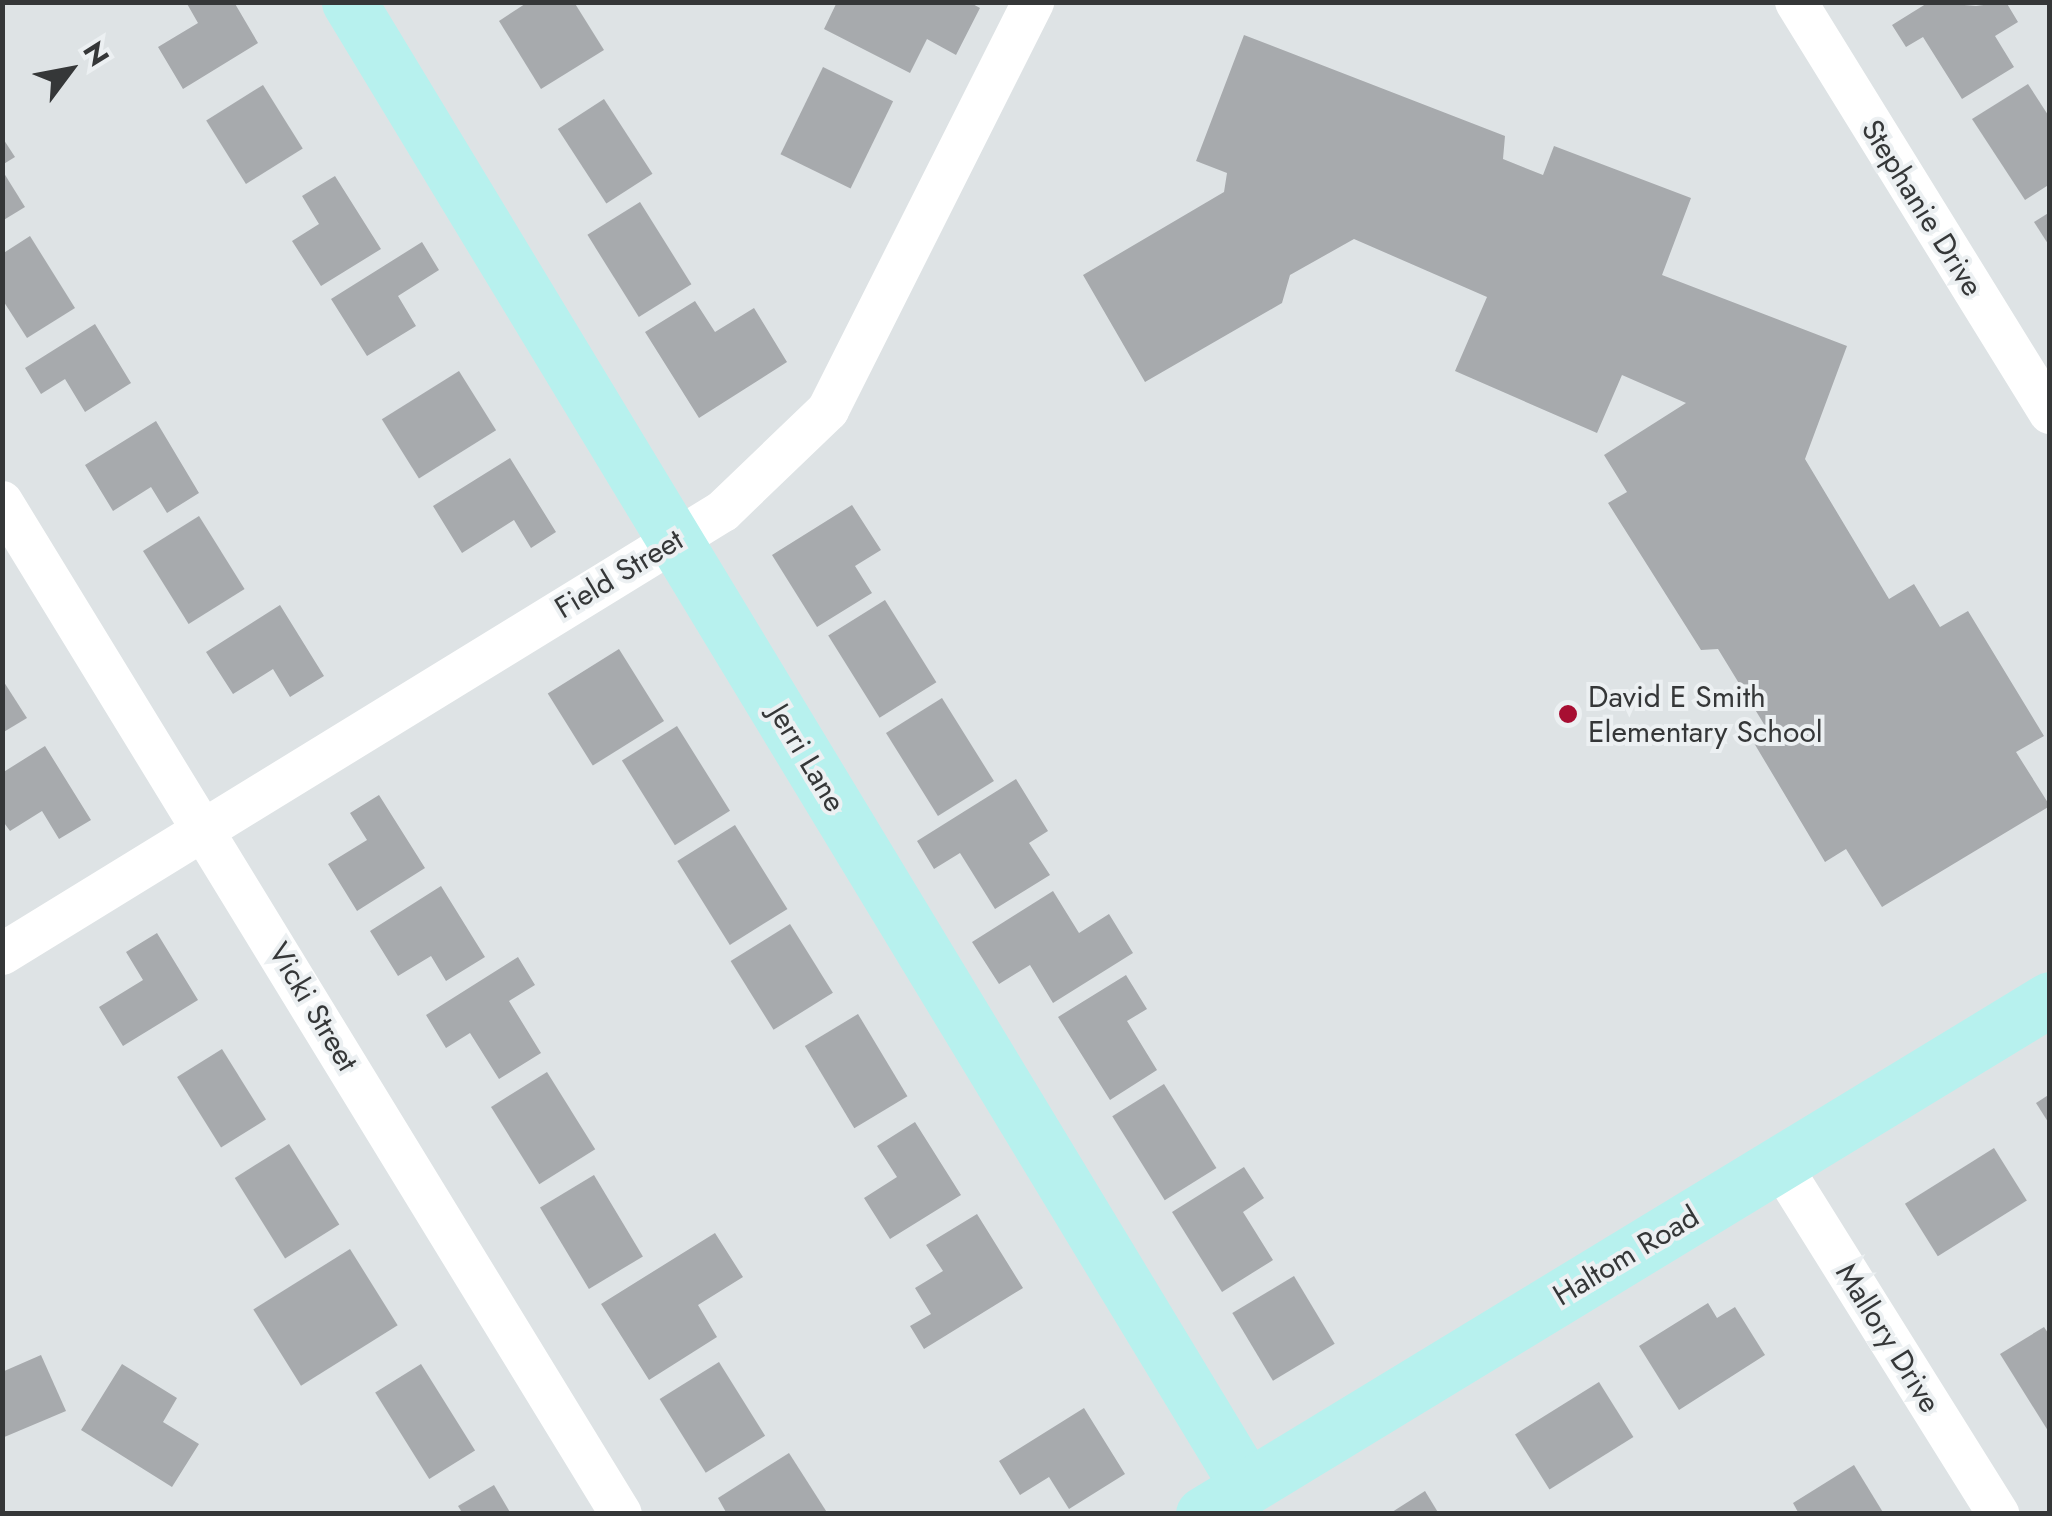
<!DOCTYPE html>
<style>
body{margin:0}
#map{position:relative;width:2052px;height:1516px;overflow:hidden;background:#dee3e5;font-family:Jost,sans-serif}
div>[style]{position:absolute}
.building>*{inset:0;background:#a7aaad;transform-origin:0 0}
.street>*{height:42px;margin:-21px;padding:0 21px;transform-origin:21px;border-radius:21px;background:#fff}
.secondary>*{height:55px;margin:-27.5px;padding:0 27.5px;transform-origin:27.5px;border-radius:27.5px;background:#b7f1ee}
.dots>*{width:28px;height:28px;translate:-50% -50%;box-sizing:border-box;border:5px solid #ecf0f2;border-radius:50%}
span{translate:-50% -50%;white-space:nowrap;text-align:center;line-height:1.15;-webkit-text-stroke:8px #ecf0f2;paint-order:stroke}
.street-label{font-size:30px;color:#353738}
.poi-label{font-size:30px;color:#353738}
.left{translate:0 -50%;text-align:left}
.frame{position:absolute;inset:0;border:5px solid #353738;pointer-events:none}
.north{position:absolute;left:20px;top:20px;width:100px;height:100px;-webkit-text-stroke:8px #ecf0f2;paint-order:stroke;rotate:58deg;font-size:28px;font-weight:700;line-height:40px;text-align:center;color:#353738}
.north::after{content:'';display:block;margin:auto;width:35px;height:45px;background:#353738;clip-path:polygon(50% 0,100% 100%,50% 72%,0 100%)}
</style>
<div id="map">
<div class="building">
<div style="clip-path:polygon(186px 2px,234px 2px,258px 43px,183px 89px,158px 47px,198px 23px)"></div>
<div style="clip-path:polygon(528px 2px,574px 2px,604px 50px,541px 89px,499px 21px)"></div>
<div style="clip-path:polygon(837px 2px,969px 2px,980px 8px,956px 55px,927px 39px,910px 73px,824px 29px)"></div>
<div style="clip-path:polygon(1929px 2px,1976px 6px,2006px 2px,2018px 22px,1995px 36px,2014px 67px,1962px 99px,1923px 37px,1906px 47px,1892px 25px)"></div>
<div style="clip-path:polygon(1244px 35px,1505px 136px,1503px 159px,1543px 175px,1554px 146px,1691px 198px,1662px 275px,1847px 346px,1805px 459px,1889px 599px,1914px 584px,1940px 627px,1968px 611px,2044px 736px,2016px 752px,2050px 806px,1882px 907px,1846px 849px,1825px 862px,1754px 743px,1770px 734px,1718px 649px,1701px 650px,1608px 503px,1627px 492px,1604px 455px,1686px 403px,1622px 375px,1597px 433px,1455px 371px,1487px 297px,1354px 239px,1290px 275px,1282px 303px,1145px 382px,1083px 275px,1224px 192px,1227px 173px,1196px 161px)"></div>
<div style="left:823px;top:67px;width:78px;height:97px;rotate:26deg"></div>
<div style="clip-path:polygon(2028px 84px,2050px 118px,2050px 184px,2025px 200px,1972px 119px)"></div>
<div style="left:263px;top:85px;width:75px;height:67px;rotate:58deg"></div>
<div style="left:604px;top:99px;width:89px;height:55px;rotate:57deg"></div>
<div style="clip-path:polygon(2px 137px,15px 157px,2px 165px)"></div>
<div style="clip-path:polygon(2px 170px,25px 207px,2px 221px)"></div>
<div style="clip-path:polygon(335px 176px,381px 249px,321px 286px,292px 241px,319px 224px,302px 196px)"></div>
<div style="left:640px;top:202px;width:97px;height:62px;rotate:58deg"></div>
<div style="clip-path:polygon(2050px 212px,2050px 247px,2034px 222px)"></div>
<div style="clip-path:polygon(30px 236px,75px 308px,27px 338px,2px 299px,2px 254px)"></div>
<div style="clip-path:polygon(422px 242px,439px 270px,398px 296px,416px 326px,367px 356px,331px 299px)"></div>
<div style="clip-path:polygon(695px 301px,715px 332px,754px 308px,787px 362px,699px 418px,645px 332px)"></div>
<div style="clip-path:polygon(95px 324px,131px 383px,85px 412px,65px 379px,41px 394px,25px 368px)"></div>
<div style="left:459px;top:371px;width:70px;height:91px;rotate:58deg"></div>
<div style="clip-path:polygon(156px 421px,199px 493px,167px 513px,151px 487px,113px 511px,85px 465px)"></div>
<div style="clip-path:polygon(510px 458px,556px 532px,531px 548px,514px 520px,462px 553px,433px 506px)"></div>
<div style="clip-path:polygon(852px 505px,881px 550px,855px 566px,872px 593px,817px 627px,772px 555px)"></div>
<div style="left:199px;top:516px;width:86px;height:66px;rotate:58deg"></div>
<div style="left:885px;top:600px;width:97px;height:67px;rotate:58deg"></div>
<div style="clip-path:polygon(280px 605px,324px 676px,290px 697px,273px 669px,233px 694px,206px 652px)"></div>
<div style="left:619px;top:649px;width:85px;height:84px;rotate:58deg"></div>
<div style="clip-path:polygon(2px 679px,27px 718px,2px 733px)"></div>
<div style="left:942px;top:698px;width:98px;height:66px;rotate:58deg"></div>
<div style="left:677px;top:726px;width:100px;height:65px;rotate:58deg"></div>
<div style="clip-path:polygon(45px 746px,91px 820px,59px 839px,42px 811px,10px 831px,2px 820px,2px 773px)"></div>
<div style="clip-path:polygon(1016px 779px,1048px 831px,1029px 843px,1050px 875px,995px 909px,960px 853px,934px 869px,917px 841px)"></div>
<div style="clip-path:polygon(379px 795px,425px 868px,357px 911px,328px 864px,367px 840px,350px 813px)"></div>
<div style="left:735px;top:825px;width:99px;height:68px;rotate:58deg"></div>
<div style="clip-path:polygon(441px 886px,485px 957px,446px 981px,431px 956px,398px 976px,370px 931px)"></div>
<div style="clip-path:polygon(1053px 891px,1079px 933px,1109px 914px,1133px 953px,1053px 1003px,1030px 965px,999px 984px,972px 942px)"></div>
<div style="left:790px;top:924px;width:81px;height:70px;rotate:58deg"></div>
<div style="clip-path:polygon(157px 933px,198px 1000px,123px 1046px,99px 1007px,143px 980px,126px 952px)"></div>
<div style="clip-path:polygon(518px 957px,535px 985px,509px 1001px,541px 1053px,499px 1079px,470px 1033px,446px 1048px,426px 1015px)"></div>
<div style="clip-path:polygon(1126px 975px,1147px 1009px,1127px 1021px,1157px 1070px,1110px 1100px,1058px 1017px)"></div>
<div style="left:858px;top:1014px;width:96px;height:62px;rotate:59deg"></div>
<div style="left:222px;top:1049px;width:83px;height:53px;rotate:58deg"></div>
<div style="left:547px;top:1072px;width:91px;height:66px;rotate:58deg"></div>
<div style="left:1164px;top:1084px;width:99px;height:61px;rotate:58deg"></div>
<div style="clip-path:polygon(2050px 1094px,2050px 1125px,2036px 1103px)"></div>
<div style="clip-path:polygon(915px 1122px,961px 1195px,890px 1239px,864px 1198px,897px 1177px,877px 1146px)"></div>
<div style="left:289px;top:1144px;width:95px;height:64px;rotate:58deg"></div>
<div style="left:1994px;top:1148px;width:62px;height:105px;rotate:58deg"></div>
<div style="clip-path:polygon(1244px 1167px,1264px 1198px,1243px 1212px,1273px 1260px,1222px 1292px,1172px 1212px)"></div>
<div style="left:594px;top:1175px;width:95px;height:63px;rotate:59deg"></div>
<div style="clip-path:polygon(977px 1214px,1023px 1288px,924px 1349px,910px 1326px,931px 1314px,915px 1288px,943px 1271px,926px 1245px)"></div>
<div style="clip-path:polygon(715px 1233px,743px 1277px,698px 1305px,717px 1337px,649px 1380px,601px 1304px)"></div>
<div style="left:350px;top:1249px;width:90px;height:114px;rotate:58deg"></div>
<div style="left:1294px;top:1276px;width:79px;height:72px;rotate:59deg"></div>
<div style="clip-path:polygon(1708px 1303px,1717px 1318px,1735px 1307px,1765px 1355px,1679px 1410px,1639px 1346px)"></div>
<div style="clip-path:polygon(2044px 1327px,2050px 1336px,2050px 1434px,2000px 1354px)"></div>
<div style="clip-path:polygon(41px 1355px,66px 1411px,2px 1438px,2px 1372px)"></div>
<div style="left:719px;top:1362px;width:87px;height:70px;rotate:58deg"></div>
<div style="clip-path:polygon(122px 1364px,177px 1398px,163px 1422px,199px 1444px,172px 1487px,81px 1430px)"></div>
<div style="left:421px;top:1364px;width:102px;height:54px;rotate:58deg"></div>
<div style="left:1599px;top:1382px;width:65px;height:99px;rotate:58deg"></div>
<div style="clip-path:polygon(1084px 1408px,1125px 1474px,1069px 1509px,1049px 1477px,1020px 1495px,999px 1461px)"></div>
<div style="clip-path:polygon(789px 1453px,828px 1514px,727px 1514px,718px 1498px)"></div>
<div style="clip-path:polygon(1854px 1465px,1884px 1514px,1799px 1514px,1793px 1503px)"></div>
<div style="clip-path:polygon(494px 1485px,511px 1514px,463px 1514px,458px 1506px)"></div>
<div style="clip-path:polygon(1425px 1491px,1439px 1514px,1389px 1514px)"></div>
</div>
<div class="street">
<div style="left:1796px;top:2px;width:483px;rotate:58.3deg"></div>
<div style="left:2px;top:502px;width:1186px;rotate:58.55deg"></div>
<div style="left:2px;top:954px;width:846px;rotate:-31.57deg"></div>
<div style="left:723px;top:511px;width:146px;rotate:-43.9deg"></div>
<div style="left:828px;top:410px;width:457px;rotate:-63.3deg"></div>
<div style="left:1779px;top:1163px;width:414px;rotate:58deg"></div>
</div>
<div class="secondary">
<div style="left:349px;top:2px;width:1735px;rotate:58.82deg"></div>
<div style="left:1203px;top:1514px;width:991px;rotate:-31.3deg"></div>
</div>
<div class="dots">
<div style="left:1568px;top:714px;background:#a70e32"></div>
</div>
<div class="street-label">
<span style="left:1922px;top:208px;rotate:58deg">Stephanie Drive</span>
<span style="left:619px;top:574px;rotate:-31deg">Field Street</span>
<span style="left:807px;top:758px;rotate:59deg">Jerri Lane</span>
<span style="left:313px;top:1007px;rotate:59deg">Vicki Street</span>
<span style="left:1626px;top:1256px;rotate:-31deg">Haltom Road</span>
<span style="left:1888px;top:1338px;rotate:58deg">Mallory Drive</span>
</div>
<div class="poi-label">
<span class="left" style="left:1588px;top:714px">David E Smith<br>Elementary School</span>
</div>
<div class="frame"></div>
<div class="north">N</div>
</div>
